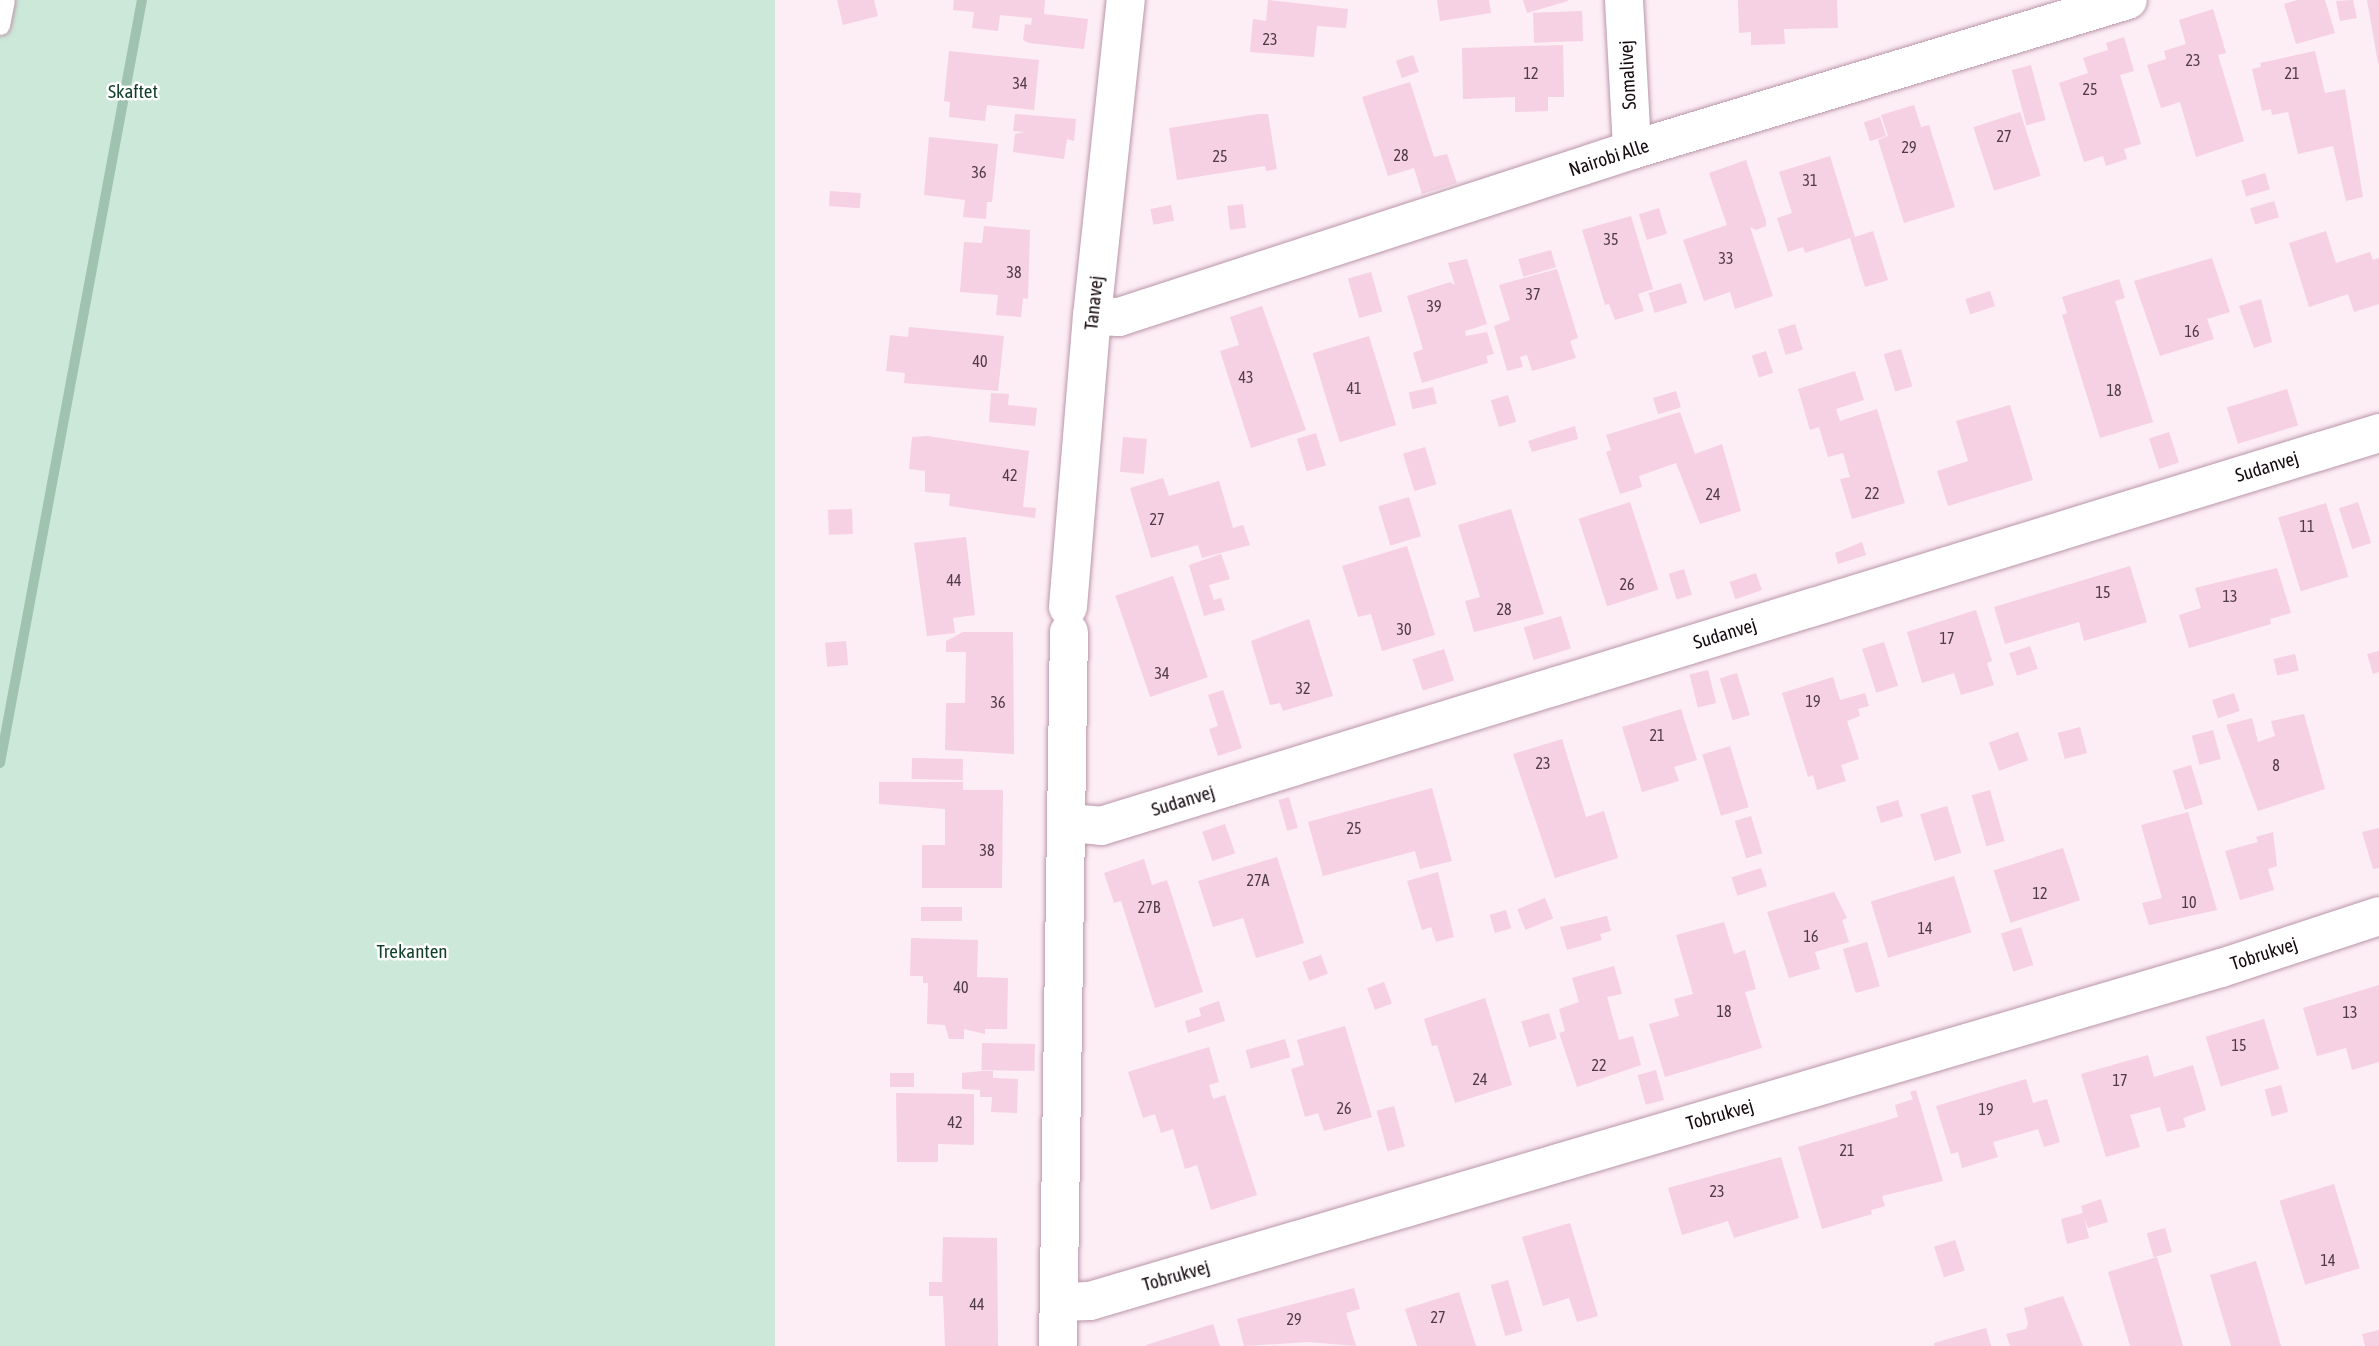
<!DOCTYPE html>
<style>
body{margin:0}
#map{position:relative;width:2379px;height:1346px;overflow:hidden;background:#fdedf5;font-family:"Asap Condensed",sans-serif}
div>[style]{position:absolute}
.green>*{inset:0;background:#cce8d8;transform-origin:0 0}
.stream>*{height:10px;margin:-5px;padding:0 5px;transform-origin:5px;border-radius:5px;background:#a0c3af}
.building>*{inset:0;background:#f6d0e3;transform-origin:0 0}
.roads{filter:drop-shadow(0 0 2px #ba96a9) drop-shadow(0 0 2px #ba96a9)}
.service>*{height:19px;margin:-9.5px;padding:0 9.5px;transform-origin:9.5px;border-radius:9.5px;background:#fff}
.minor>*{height:38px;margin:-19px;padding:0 19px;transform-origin:19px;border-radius:19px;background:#fff}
span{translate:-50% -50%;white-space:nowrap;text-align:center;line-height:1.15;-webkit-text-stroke:5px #fff;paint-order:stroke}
.number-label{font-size:16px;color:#4f3c46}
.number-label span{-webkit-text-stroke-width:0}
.street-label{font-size:19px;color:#170b12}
.park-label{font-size:19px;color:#103f2a}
</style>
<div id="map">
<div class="green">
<div style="left:0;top:0;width:775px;height:1346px"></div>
</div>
<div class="stream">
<div style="left:0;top:763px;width:776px;rotate:-79.46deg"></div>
</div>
<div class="building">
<div style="clip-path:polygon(837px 0,874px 0,878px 16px,843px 25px)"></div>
<div style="clip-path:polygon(954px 0,1045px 0,1044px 14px,1088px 19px,1084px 49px,1029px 43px,1023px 40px,1025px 24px,1031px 25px,1032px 18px,1000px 15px,998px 31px,972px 28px,974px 12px,953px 10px)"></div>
<div style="clip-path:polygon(1268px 0,1348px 9px,1346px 28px,1317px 26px,1314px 57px,1250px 52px,1253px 19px,1266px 21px)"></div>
<div style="clip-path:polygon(1437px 0,1489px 0,1491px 13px,1440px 21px)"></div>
<div style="clip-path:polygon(1523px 0,1568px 0,1568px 1px,1527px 13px)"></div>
<div style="clip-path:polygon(1738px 0,1837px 0,1838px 28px,1784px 29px,1785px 44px,1751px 45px,1751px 32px,1739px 33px)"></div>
<div style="clip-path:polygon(2297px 0,2325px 0,2335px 33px,2296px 44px,2284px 4px)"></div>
<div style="clip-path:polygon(2353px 0,2357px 18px,2340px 21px,2336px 1px)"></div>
<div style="clip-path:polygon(2367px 0,2379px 0,2379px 63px,2378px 63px)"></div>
<div style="clip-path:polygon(2213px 9px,2226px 53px,2218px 55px,2244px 141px,2196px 157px,2180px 102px,2161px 108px,2147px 65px,2166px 59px,2164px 51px,2186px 44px,2179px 20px)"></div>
<div style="left:1582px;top:11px;width:30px;height:49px;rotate:88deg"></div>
<div style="clip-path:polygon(2124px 37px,2134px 71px,2120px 75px,2141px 144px,2124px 149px,2127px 159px,2106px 166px,2103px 156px,2084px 162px,2059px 83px,2088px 73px,2083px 58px,2108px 50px,2106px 43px)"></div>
<div style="clip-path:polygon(1563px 45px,1564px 97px,1548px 97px,1548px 111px,1515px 112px,1515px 97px,1463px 99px,1462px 48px)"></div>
<div style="clip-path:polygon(949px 51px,1039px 60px,1034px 110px,987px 105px,985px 121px,949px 117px,950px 102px,944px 101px)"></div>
<div style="clip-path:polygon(2315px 51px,2325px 93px,2345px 89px,2363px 197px,2346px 201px,2333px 146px,2298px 154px,2288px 112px,2272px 115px,2271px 109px,2262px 111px,2252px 69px,2261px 67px,2260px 63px)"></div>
<div style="left:1413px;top:55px;width:18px;height:18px;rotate:71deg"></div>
<div style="left:2031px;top:65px;width:57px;height:20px;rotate:75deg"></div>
<div style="clip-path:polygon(1410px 82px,1434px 157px,1447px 154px,1457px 183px,1422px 194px,1414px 168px,1388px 176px,1362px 97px)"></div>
<div style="clip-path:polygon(1914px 105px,1921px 127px,1929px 125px,1955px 207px,1904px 223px,1878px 140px,1888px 136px,1881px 115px)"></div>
<div style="left:2020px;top:112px;width:67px;height:49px;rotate:72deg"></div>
<div style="clip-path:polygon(1015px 114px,1076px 119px,1074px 141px,1067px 139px,1064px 159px,1013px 152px,1015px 134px,1025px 132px,1013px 131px)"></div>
<div style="clip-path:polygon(1259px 114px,1268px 114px,1277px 169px,1266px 171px,1265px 166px,1177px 180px,1169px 128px)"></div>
<div style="left:1880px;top:117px;width:20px;height:17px;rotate:72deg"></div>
<div style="clip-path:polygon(929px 137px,998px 144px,992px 202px,987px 202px,986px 219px,963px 217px,965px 200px,924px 195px)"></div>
<div style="clip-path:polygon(1830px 156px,1855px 237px,1873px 231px,1888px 280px,1865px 287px,1850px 238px,1805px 253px,1803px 247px,1788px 252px,1777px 218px,1792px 213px,1779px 172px)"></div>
<div style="clip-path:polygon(1746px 160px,1766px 221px,1766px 226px,1756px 230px,1750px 227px,1773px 296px,1735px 309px,1730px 292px,1704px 301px,1683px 240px,1727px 225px,1709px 173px)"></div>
<div style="left:2265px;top:173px;width:17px;height:25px;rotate:73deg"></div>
<div style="left:830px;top:191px;width:31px;height:15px;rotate:4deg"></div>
<div style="left:2274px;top:201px;width:17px;height:25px;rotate:73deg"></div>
<div style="left:1243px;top:204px;width:24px;height:16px;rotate:83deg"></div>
<div style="left:1171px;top:205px;width:16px;height:21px;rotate:79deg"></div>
<div style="left:1659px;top:208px;width:27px;height:21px;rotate:73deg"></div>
<div style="clip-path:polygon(1631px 216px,1653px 289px,1638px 294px,1644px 311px,1615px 320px,1609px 304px,1605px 305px,1582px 230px)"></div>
<div style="clip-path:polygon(984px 226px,1030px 230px,1028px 299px,1023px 298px,1021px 317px,996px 315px,998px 295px,960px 292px,964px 242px,982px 243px)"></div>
<div style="clip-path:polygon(2326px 231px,2336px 263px,2370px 252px,2373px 260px,2379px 258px,2379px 304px,2354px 312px,2348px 294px,2309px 307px,2289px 243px)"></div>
<div style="left:1551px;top:250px;width:18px;height:34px;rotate:74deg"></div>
<div style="clip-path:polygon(2212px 258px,2230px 312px,2207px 319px,2214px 339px,2160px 356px,2134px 281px)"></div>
<div style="clip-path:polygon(1467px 259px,1487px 324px,1465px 331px,1466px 336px,1487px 332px,1494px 354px,1486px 356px,1488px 363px,1422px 383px,1413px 353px,1423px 349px,1407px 296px,1450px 282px,1455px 285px,1448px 263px)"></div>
<div style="clip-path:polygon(1557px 269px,1578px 338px,1570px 341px,1576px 358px,1532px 371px,1527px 355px,1520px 357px,1523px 367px,1507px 371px,1494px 326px,1510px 320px,1499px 285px)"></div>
<div style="left:1371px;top:272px;width:41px;height:24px;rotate:74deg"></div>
<div style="clip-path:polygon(2119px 279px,2125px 298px,2115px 301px,2153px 422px,2100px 438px,2062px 315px,2067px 313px,2062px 297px)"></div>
<div style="left:1681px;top:283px;width:21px;height:34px;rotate:73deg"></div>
<div style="left:1990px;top:291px;width:16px;height:26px;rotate:72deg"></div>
<div style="clip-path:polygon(2261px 299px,2272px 342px,2254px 348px,2239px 306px)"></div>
<div style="clip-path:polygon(1262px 306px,1306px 430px,1251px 448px,1220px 351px,1239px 345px,1230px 317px)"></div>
<div style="left:1795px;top:324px;width:27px;height:18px;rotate:73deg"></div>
<div style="clip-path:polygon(909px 327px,1004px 336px,998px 391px,904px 383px,905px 373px,886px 371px,890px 335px,908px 337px)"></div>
<div style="left:1369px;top:336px;width:93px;height:59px;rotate:73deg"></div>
<div style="left:1901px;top:349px;width:39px;height:18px;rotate:73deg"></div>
<div style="left:1766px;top:351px;width:23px;height:15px;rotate:72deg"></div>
<div style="clip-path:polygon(1855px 371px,1864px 400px,1836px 409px,1840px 421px,1877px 409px,1905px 503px,1852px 519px,1840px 479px,1850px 477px,1843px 453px,1828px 457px,1819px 427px,1810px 430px,1798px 389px)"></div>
<div style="left:1433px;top:387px;width:17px;height:25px;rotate:77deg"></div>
<div style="left:2287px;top:389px;width:38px;height:63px;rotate:73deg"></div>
<div style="left:1676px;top:391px;width:17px;height:24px;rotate:73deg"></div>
<div style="clip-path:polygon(991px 393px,1009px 394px,1008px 405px,1037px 408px,1035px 426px,989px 422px)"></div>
<div style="left:1508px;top:395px;width:28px;height:18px;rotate:73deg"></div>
<div style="clip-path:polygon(2010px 405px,2033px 480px,1948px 506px,1937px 471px,1968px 461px,1956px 421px)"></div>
<div style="clip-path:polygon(1680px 412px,1695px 454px,1722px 444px,1741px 511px,1700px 524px,1676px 463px,1639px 476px,1642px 487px,1620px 494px,1606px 452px,1611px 450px,1606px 435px)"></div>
<div style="clip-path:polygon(1575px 426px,1578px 439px,1532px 452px,1528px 441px)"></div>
<div style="left:2169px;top:432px;width:32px;height:21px;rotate:72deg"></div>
<div style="left:1316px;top:433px;width:34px;height:20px;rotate:73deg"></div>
<div style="clip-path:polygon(927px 436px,1029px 451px,1023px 507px,1036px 508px,1035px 518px,949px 506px,950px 494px,925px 492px,925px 471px,909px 469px,912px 437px)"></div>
<div style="left:1123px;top:437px;width:24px;height:35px;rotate:5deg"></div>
<div style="left:1425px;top:447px;width:39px;height:23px;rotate:73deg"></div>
<div style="clip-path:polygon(1163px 478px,1169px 496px,1219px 481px,1233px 528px,1243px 525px,1250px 545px,1202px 558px,1198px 545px,1151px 558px,1130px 488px)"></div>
<div style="left:1409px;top:497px;width:41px;height:32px;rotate:73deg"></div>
<div style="left:1630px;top:502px;width:92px;height:54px;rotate:72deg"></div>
<div style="left:2358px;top:502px;width:43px;height:20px;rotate:72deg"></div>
<div style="left:2326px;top:503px;width:77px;height:50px;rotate:73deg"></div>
<div style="left:852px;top:509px;width:25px;height:24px;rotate:88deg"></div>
<div style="clip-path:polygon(1511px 509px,1544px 614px,1474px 632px,1465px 601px,1480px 597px,1458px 525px)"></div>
<div style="clip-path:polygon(966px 537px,975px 615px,953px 618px,955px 633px,927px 636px,914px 543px)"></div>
<div style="clip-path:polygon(1862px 542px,1866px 555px,1838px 564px,1835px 553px)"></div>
<div style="clip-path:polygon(1407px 546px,1435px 635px,1382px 651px,1371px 614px,1358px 617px,1342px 566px)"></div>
<div style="clip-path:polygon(1221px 554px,1230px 579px,1209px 585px,1214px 600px,1221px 598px,1225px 610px,1204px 616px,1189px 565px)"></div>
<div style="clip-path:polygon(2130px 566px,2147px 622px,2084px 641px,2079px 622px,2005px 644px,1994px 607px)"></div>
<div style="clip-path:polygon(2277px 568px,2291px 613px,2270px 619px,2271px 624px,2189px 648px,2179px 615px,2201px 608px,2195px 588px)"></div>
<div style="left:1684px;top:569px;width:27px;height:16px;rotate:73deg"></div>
<div style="left:1756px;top:573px;width:18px;height:28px;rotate:71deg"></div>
<div style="left:1173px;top:576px;width:107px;height:61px;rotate:71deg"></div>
<div style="clip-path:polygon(1976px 610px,1992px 661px,1987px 663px,1994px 685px,1961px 695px,1954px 673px,1922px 683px,1907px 632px)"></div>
<div style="left:1561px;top:616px;width:34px;height:39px;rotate:73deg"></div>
<div style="clip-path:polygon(1309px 619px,1333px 696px,1283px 711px,1280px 703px,1270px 705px,1251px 641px)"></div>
<div style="clip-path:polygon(963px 632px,1013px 632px,1014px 754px,945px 750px,946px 703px,965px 703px,966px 652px,946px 652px,946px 641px)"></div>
<div style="left:846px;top:641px;width:24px;height:21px;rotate:85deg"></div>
<div style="left:1884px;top:642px;width:46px;height:23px;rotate:72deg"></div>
<div style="left:2030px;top:646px;width:24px;height:22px;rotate:71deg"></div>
<div style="left:1444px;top:649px;width:33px;height:33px;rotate:72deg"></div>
<div style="clip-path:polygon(2379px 651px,2379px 672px,2373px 674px,2367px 654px)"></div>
<div style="left:2295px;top:654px;width:17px;height:22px;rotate:77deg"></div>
<div style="left:1708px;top:670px;width:34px;height:19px;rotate:76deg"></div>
<div style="left:1737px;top:673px;width:44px;height:18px;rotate:73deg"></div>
<div style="clip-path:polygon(1833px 677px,1840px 700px,1865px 693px,1869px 706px,1858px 709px,1860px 716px,1847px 721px,1859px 759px,1841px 765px,1846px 781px,1817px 790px,1813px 775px,1808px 777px,1782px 693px)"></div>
<div style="clip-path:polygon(1223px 690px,1242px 748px,1218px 756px,1209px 729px,1218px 726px,1208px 695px)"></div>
<div style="left:2234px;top:693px;width:19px;height:23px;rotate:72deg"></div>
<div style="clip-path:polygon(1681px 709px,1697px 760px,1674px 767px,1679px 781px,1642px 792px,1622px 727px)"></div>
<div style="clip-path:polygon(2304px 714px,2325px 789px,2258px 811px,2226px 725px,2252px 718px,2258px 742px,2275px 736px,2271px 721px)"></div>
<div style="left:2080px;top:727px;width:27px;height:23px;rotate:75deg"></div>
<div style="left:2213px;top:730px;width:30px;height:22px;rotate:75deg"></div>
<div style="left:2018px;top:732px;width:30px;height:31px;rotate:70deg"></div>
<div style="clip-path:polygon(1562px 739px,1586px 817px,1604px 811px,1618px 858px,1555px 878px,1513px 754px)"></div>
<div style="left:1730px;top:746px;width:64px;height:29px;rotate:73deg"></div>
<div style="left:912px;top:758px;width:51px;height:21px;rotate:1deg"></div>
<div style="left:2191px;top:765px;width:41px;height:19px;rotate:73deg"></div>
<div style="clip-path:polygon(879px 782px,963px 782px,963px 790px,1003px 790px,1002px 888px,922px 888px,922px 845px,945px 845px,945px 809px,879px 804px)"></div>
<div style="clip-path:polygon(1432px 788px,1452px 861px,1420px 869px,1415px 851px,1323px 876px,1308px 822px)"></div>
<div style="left:1990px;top:790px;width:53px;height:19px;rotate:74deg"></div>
<div style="left:1289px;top:797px;width:32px;height:11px;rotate:74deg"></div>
<div style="left:1898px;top:800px;width:17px;height:23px;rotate:73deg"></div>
<div style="left:1947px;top:806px;width:49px;height:28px;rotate:73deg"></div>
<div style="clip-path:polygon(2188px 812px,2217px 910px,2149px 925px,2142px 903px,2162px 898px,2141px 825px)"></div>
<div style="left:1751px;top:816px;width:39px;height:17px;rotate:73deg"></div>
<div style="left:1225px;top:824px;width:31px;height:24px;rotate:71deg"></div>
<div style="clip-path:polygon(2379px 828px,2379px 868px,2373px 869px,2362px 832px)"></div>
<div style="clip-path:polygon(2273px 832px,2277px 866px,2268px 869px,2274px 890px,2240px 900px,2225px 851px,2258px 842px,2256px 837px)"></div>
<div style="left:2063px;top:848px;width:55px;height:73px;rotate:72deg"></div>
<div style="clip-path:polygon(1277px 857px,1304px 943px,1256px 958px,1243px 918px,1213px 927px,1198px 881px)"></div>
<div style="clip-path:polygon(1144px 859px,1152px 885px,1167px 880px,1203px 992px,1155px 1008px,1121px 901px,1114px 903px,1104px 873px)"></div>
<div style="left:1761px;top:868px;width:19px;height:31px;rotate:72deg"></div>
<div style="clip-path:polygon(1438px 872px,1454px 937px,1436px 942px,1431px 927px,1422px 930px,1407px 881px)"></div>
<div style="left:1954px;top:876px;width:59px;height:87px;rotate:73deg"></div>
<div style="clip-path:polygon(1834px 892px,1847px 918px,1842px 920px,1849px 942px,1815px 952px,1820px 969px,1789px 978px,1767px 912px)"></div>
<div style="left:1545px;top:898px;width:22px;height:30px;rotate:68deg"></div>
<div style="left:921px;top:907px;width:41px;height:14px"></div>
<div style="left:1506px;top:910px;width:19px;height:17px;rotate:74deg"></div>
<div style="clip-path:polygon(1607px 916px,1611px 931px,1600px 934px,1602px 940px,1567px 950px,1560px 927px)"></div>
<div style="clip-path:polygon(1724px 922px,1734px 954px,1745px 950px,1756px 989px,1745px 992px,1762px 1048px,1665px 1077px,1649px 1024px,1679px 1016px,1674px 999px,1693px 994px,1676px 935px)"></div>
<div style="left:2021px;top:927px;width:40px;height:21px;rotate:72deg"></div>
<div style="clip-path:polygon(911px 938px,978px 940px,977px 977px,1008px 978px,1007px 1029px,985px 1029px,985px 1034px,964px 1029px,964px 1039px,949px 1039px,945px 1025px,927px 1024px,928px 983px,923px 983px,923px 976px,910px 976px)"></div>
<div style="left:1867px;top:942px;width:46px;height:25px;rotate:74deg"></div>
<div style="left:1321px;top:955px;width:20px;height:20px;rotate:70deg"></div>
<div style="clip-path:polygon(1614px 966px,1622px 994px,1607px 997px,1619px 1040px,1633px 1036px,1641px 1065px,1577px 1087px,1559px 1033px,1565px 1031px,1559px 1009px,1579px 1002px,1572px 978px)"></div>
<div style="left:1384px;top:982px;width:23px;height:18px;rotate:70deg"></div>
<div style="clip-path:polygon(2379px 985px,2379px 1062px,2352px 1070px,2346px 1048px,2317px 1056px,2303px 1008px)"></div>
<div style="clip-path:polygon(1485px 998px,1512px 1085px,1455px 1103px,1437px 1045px,1432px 1046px,1424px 1019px)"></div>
<div style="clip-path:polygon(1219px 1001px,1225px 1021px,1188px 1033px,1185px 1021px,1201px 1016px,1199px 1008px)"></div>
<div style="left:1549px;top:1013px;width:27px;height:29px;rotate:73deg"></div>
<div style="left:2264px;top:1019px;width:52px;height:61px;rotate:73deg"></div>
<div style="clip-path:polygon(1345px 1026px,1372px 1117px,1324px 1131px,1318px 1113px,1305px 1117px,1291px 1069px,1304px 1065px,1297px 1040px)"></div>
<div style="left:1285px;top:1039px;width:19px;height:41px;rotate:74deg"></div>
<div style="left:982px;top:1043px;width:53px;height:27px;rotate:1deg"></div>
<div style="clip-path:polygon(1209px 1047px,1219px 1082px,1209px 1085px,1213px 1099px,1225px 1095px,1257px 1195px,1211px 1210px,1197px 1165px,1185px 1169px,1173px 1129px,1161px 1133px,1155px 1114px,1143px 1118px,1128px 1072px)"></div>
<div style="clip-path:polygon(2148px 1055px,2154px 1077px,2193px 1065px,2206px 1110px,2183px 1118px,2186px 1127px,2167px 1132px,2160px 1107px,2130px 1115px,2140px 1147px,2106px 1157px,2081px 1074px)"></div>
<div style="left:1656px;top:1070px;width:31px;height:19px;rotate:75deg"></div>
<div style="clip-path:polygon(982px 1071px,993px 1071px,993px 1078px,1018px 1079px,1017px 1113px,991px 1112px,992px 1097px,980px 1097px,980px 1090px,962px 1089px,962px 1073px)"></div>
<div style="left:890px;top:1073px;width:24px;height:14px"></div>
<div style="clip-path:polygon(2026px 1079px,2033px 1103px,2047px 1099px,2060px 1142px,2044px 1147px,2038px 1129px,1993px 1142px,1998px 1157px,1962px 1168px,1958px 1152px,1951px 1154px,1936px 1106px)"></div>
<div style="left:2281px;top:1085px;width:28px;height:17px;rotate:75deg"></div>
<div style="clip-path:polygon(1916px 1090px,1943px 1181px,1882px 1196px,1885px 1206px,1871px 1210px,1872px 1214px,1822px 1229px,1798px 1147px,1898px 1117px,1895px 1105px,1913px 1099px,1910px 1092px)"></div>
<div style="clip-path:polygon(896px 1093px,974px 1094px,974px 1145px,938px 1144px,938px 1162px,897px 1162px)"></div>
<div style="left:1394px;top:1106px;width:42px;height:18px;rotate:75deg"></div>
<div style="clip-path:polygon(1781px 1157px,1799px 1218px,1734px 1238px,1728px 1221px,1682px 1235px,1668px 1188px)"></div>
<div style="left:2334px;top:1184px;width:88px;height:57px;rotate:73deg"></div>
<div style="clip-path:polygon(2101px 1199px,2108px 1222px,2088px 1228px,2084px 1218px,2089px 1238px,2067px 1244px,2061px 1219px,2083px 1213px,2081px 1206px)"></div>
<div style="clip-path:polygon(1570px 1223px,1598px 1316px,1577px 1322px,1569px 1298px,1543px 1306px,1522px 1237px)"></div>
<div style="left:2165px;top:1228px;width:25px;height:19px;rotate:74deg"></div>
<div style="clip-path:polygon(943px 1237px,997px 1238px,998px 1346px,945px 1346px,943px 1296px,929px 1296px,929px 1282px,942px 1282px)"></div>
<div style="left:1955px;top:1240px;width:32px;height:22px;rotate:72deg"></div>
<div style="clip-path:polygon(2157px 1257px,2183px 1346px,2130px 1346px,2108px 1272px)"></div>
<div style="clip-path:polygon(2256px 1261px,2281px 1346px,2231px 1346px,2210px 1275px)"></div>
<div style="left:1508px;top:1280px;width:53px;height:18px;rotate:74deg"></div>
<div style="clip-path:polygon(1354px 1288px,1360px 1309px,1346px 1313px,1356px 1346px,1308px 1342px,1244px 1346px,1237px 1319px)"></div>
<div style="clip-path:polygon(1459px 1292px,1476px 1346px,1417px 1346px,1405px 1309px)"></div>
<div style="clip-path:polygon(2063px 1296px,2083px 1346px,2010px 1346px,2006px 1334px,2026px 1329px,2028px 1323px,2024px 1308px)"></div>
<div style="clip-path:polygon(1213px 1324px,1220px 1346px,1146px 1346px,1146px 1345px)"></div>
<div style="clip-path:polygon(1986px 1328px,1991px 1346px,1934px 1346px,1934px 1343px)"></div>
<div style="clip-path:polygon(2379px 1330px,2379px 1346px,2365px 1346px,2362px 1334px)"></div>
</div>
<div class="roads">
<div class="service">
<div style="left:0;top:25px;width:25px;rotate:-79deg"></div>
</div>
<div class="minor">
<div style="left:1624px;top:0;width:150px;rotate:86.9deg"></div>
<div style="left:1092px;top:316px;width:27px;rotate:2deg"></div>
<div style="left:1119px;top:317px;width:539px;rotate:-18.03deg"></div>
<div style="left:1632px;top:150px;width:518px;rotate:-16.83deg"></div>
<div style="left:1068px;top:607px;width:292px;rotate:-85.3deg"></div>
<div style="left:1092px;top:316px;width:318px;rotate:-83.9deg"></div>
<div style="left:1069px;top:823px;width:32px;rotate:5deg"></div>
<div style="left:1101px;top:826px;width:1337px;rotate:-17.09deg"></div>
<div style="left:1059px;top:1302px;width:31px;rotate:-2deg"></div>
<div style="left:1090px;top:1301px;width:1179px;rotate:-16.41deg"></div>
<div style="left:2221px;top:968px;width:166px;rotate:-18.2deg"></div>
<div style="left:1058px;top:1346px;width:714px;rotate:-89.12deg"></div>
</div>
</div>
<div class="number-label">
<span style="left:1270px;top:39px">23</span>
<span style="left:2193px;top:60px">23</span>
<span style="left:1531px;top:73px">12</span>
<span style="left:2292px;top:73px">21</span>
<span style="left:1020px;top:83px">34</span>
<span style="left:2090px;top:89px">25</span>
<span style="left:2004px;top:136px">27</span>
<span style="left:1909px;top:147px">29</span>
<span style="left:1401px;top:155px">28</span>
<span style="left:1220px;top:156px">25</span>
<span style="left:979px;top:172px">36</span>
<span style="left:1810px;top:180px">31</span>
<span style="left:1611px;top:239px">35</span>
<span style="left:1726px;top:258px">33</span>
<span style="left:1014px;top:272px">38</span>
<span style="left:1533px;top:294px">37</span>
<span style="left:1434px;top:306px">39</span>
<span style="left:2192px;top:331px">16</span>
<span style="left:980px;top:361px">40</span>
<span style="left:1246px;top:377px">43</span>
<span style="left:1354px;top:388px">41</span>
<span style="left:2114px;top:390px">18</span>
<span style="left:1010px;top:475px">42</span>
<span style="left:1872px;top:493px">22</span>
<span style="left:1713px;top:494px">24</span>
<span style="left:1157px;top:519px">27</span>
<span style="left:2307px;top:526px">11</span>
<span style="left:954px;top:580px">44</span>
<span style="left:1627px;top:584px">26</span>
<span style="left:2103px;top:592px">15</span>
<span style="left:2230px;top:596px">13</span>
<span style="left:1504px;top:609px">28</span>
<span style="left:1404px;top:629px">30</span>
<span style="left:1947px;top:638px">17</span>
<span style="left:1162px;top:673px">34</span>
<span style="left:1303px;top:688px">32</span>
<span style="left:1813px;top:701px">19</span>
<span style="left:998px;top:702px">36</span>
<span style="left:1657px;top:735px">21</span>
<span style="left:1543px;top:763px">23</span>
<span style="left:2276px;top:765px">8</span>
<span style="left:1354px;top:828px">25</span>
<span style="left:987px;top:850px">38</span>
<span style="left:1258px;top:880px">27A</span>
<span style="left:2040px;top:893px">12</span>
<span style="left:2189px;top:902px">10</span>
<span style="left:1149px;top:907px">27B</span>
<span style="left:1925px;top:928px">14</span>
<span style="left:1811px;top:936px">16</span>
<span style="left:961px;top:987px">40</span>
<span style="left:1724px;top:1011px">18</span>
<span style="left:2350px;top:1012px">13</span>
<span style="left:2239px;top:1045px">15</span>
<span style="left:1599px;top:1065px">22</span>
<span style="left:1480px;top:1079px">24</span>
<span style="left:2120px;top:1080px">17</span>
<span style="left:1344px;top:1108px">26</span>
<span style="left:1986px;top:1109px">19</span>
<span style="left:955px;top:1122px">42</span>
<span style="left:1847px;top:1150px">21</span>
<span style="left:1717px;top:1191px">23</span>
<span style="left:2328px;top:1260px">14</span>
<span style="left:977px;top:1304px">44</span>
<span style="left:1438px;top:1317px">27</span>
<span style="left:1294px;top:1319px">29</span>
</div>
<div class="street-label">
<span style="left:1628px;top:75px;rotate:-93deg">Somalivej</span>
<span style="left:1609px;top:158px;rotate:-18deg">Nairobi Alle</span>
<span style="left:1094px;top:303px;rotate:-84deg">Tanavej</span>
<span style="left:2267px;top:467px;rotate:-17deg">Sudanvej</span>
<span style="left:1725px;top:634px;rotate:-17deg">Sudanvej</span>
<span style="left:1183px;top:801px;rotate:-17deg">Sudanvej</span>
<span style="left:2264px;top:954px;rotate:-18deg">Tobrukvej</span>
<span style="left:1720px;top:1115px;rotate:-16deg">Tobrukvej</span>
<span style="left:1176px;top:1276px;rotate:-16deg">Tobrukvej</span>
</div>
<div class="park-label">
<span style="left:133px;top:92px">Skaftet</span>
<span style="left:412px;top:952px">Trekanten</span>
</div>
</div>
